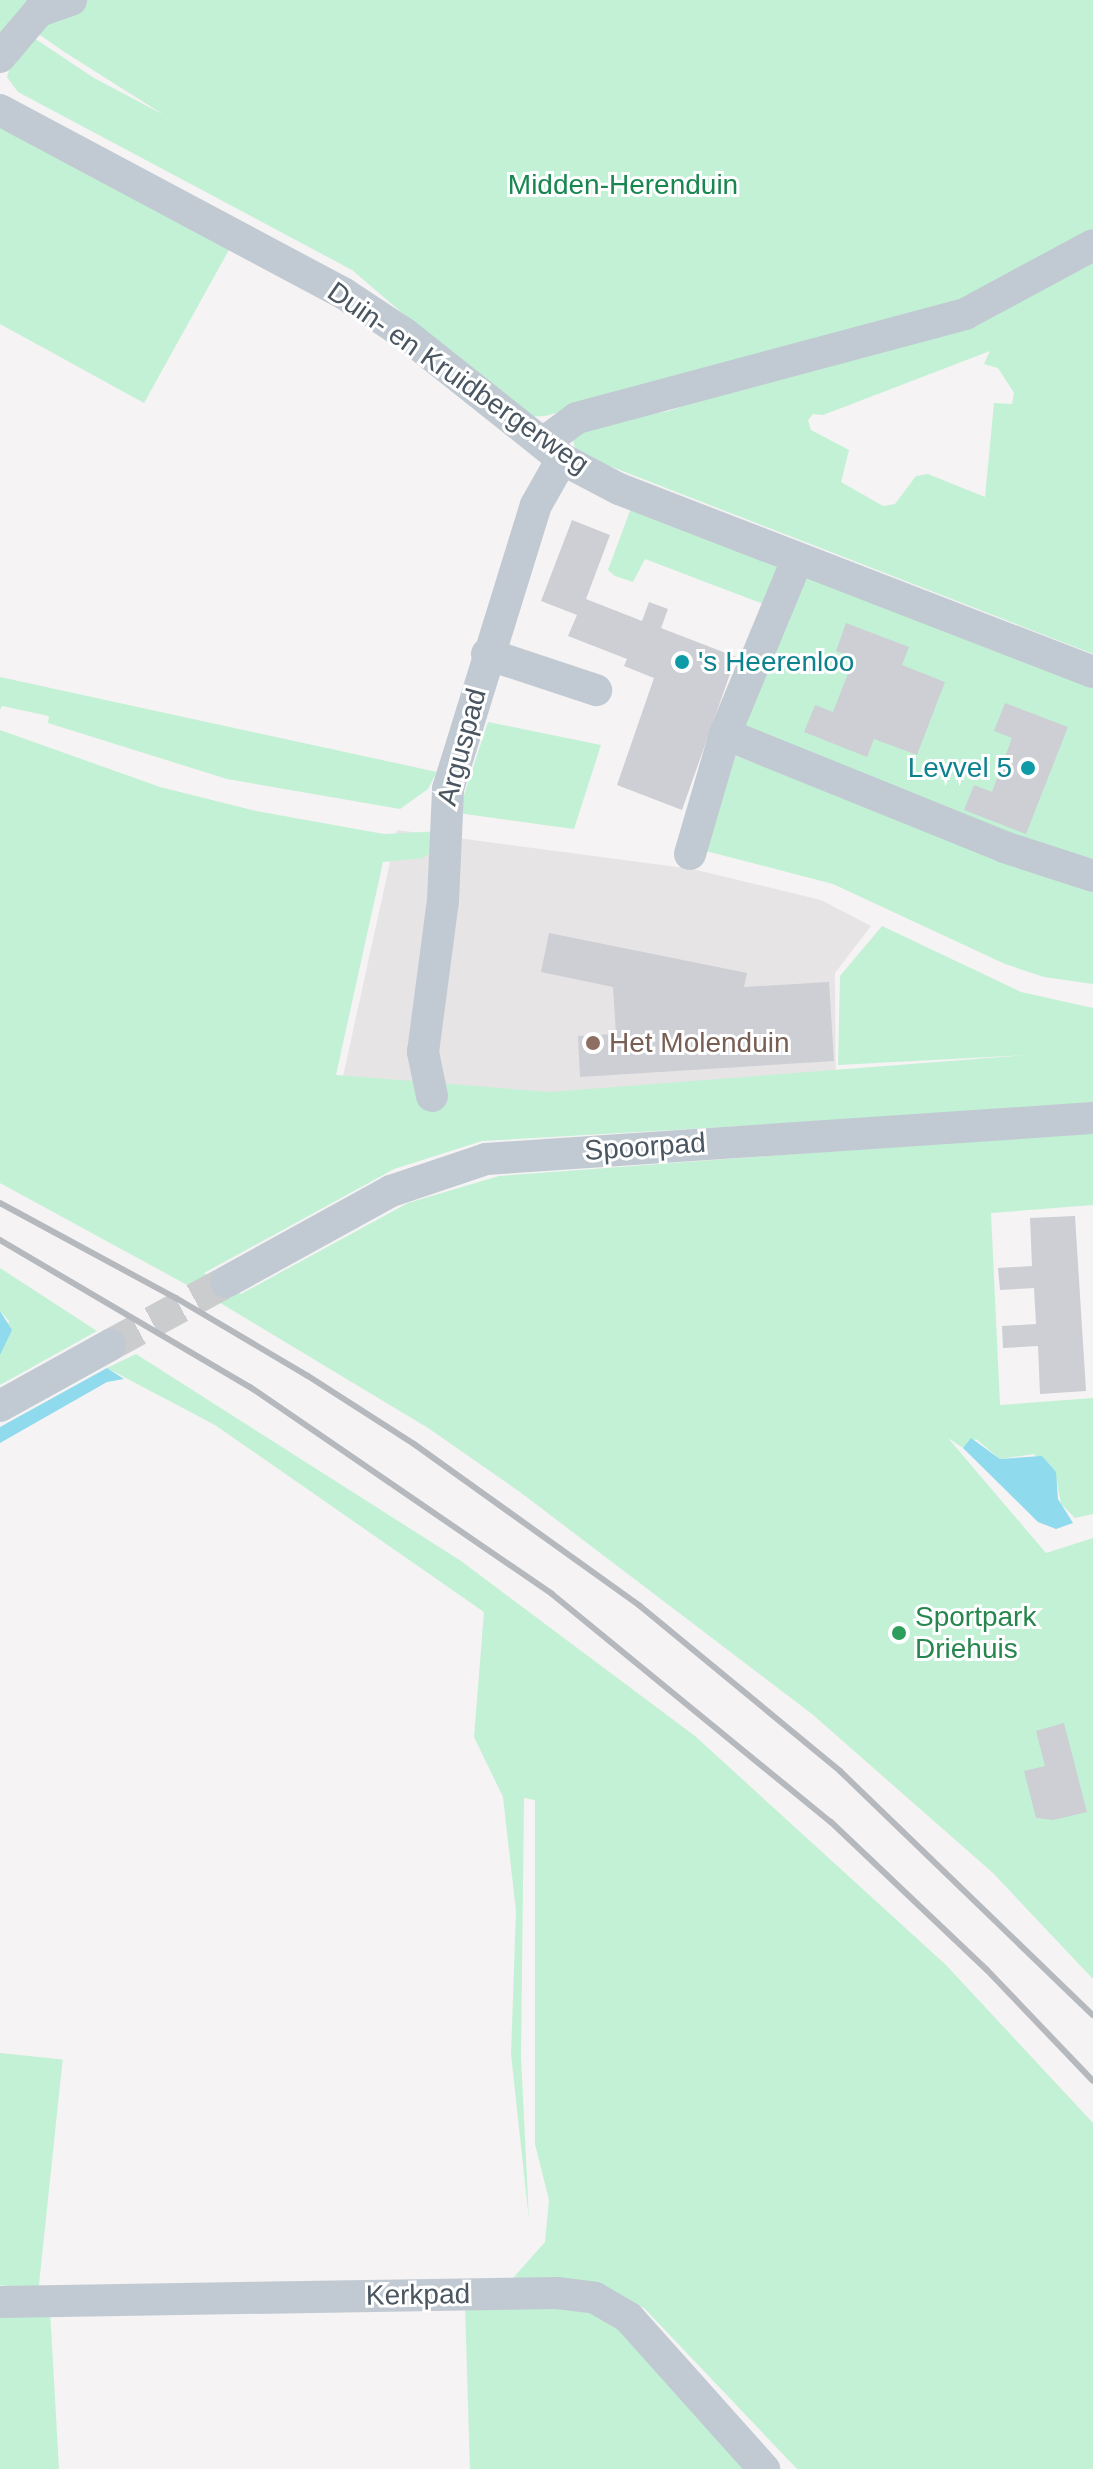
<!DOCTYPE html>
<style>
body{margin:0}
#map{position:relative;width:1093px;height:2469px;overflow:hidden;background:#f5f3f3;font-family:Arial,sans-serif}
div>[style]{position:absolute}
.education>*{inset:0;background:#e6e4e5}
.green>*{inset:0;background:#c3f1d5;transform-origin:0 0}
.water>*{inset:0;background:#90daee}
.building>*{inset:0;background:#cdcfd5}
.minor-tunnel>*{height:32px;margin-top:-16px;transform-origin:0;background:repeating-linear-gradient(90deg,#caccce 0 32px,transparent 0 48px)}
.minor>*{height:32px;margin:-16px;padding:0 16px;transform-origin:16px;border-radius:16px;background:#c1cad2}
.rail>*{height:6px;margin:-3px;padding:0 3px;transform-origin:3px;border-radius:3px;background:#b5b8bd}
.dots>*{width:22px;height:22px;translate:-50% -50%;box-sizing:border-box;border:4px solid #fff;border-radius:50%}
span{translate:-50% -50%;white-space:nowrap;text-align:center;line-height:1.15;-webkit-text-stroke:6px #fff;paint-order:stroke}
.park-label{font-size:28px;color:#17864f}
.street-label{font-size:28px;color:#4a5661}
.culture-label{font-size:28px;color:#0d838f}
.left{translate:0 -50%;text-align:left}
.right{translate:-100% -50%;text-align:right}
.education-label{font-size:28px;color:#785e54}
.leisure-label{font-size:28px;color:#27864d}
</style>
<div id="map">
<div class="education">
<div style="clip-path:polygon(397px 830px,692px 869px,821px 900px,871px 926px,835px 973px,836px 1113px,335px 1113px)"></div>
</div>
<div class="green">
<div style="clip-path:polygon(evenodd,0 0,1093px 0,1093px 235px,923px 316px,545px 416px,524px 417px,352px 270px,18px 92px,7px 77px,17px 43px,0 46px,0 0,15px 18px,66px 53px,164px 115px,94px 78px,25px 32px,15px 18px)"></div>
<div style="clip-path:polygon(0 114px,235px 239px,144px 403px,0 324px)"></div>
<div style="clip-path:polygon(evenodd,1093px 261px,1093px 654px,576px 453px,573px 439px,581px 426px,669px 411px,1093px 261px,990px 351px,984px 364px,998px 368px,1014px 393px,1012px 404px,994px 403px,985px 497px,928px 474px,916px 476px,895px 504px,883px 506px,841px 482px,849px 450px,811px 430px,808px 420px,813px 414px,823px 415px,990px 351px)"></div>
<div style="clip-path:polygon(631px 508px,782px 566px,766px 605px,645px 559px,633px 582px,615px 576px,608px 570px)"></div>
<div style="clip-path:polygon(804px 574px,1093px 687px,1093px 866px,741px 735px)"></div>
<div style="clip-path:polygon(0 677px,437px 772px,428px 789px,400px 809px,227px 779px,48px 723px,49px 716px,2px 706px,0 710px)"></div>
<div style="clip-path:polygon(488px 722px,601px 745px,574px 829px,458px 813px)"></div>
<div style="clip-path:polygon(0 730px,160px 787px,256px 811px,384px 834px,443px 831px,439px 846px,423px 858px,383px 862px,336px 1075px,550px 1092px,1027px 1055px,838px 1065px,840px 976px,882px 926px,1021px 992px,1093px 1008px,1093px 1106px,482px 1141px,394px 1169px,204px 1273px,241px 1294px,408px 1203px,499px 1176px,1093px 1132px,1093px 1205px,991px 1213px,1000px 1405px,1093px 1398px,1093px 1514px,1075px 1518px,1061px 1504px,1057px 1482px,1034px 1454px,1000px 1459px,976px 1439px,963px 1448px,948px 1438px,1046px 1553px,1093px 1538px,1093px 1979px,993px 1873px,812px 1714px,520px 1492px,428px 1428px,222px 1304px,0 1183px)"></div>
<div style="clip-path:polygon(733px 755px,1093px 888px,1093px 984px,1044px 977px,1005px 964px,833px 884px,698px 849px)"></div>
<div style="clip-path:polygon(0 1268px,97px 1331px,0 1385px,0 1355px,9px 1321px,0 1311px)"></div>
<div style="clip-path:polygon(136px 1354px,461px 1561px,695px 1736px,946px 1965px,1093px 2123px,1093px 2469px,797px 2469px,644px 2308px,601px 2288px,506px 2286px,545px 2242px,549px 2200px,535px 2144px,535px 1800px,524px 1798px,521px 2057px,529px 2220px,511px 2054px,516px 1911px,503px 1797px,474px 1737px,484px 1612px,215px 1425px,107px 1368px)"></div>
<div style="left:0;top:2053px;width:63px;height:231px;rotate:6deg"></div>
<div style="clip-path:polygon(567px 2303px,618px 2325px,745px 2469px,470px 2469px,465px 2306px)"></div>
<div style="clip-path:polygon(50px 2311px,59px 2469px,0 2469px,0 2313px)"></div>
</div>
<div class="water">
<div style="clip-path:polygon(0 1311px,12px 1330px,0 1355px)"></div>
<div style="clip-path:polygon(107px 1368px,124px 1379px,107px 1382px,0 1443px,0 1427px)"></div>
<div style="clip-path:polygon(971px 1438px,1000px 1459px,1042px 1456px,1056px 1472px,1058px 1499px,1073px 1523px,1056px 1529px,1038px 1522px,963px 1448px)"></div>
</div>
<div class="building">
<div style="clip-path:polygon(572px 520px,610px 535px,586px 599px,642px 621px,649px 602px,668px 609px,661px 628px,736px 657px,682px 810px,617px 785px,654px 678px,624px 666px,627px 659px,568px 636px,577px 615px,541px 601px)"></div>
<div style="clip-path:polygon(846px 623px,909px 647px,902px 665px,945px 682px,917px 755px,874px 739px,867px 757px,804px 732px,815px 705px,833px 712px,854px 658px,836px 651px)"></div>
<div style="clip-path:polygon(1005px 703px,1068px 727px,1026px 834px,964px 810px,974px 785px,992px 792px,1012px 738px,994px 731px)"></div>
<div style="clip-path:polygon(549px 933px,747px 973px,744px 987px,829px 982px,834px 1061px,580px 1077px,578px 1036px,616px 1034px,613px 987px,541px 972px)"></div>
<div style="clip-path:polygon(1075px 1216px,1086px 1391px,1040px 1394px,1038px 1346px,1003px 1348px,1002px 1326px,1036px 1324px,1034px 1288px,1000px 1290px,998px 1268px,1032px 1266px,1030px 1218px)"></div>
<div style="clip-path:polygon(1064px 1723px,1087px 1812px,1053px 1820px,1036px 1818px,1024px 1771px,1045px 1766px,1036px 1731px)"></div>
</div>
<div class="minor-tunnel">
<div style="left:110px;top:1345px;width:132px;rotate:-28.5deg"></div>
</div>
<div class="minor">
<div style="left:0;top:57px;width:60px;rotate:-49.7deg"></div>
<div style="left:39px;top:11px;width:34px;rotate:-19deg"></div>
<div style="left:0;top:110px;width:389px;rotate:28.1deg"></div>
<div style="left:343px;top:293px;width:74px;rotate:33.5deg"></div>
<div style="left:405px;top:334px;width:201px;rotate:38.5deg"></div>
<div style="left:562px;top:459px;width:64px;rotate:27.8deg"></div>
<div style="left:619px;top:489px;width:508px;rotate:21.11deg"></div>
<div style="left:543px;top:443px;width:42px;rotate:-36.3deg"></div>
<div style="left:577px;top:418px;width:402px;rotate:-15deg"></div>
<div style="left:965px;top:314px;width:145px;rotate:-28.3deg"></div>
<div style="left:487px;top:654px;width:115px;rotate:18.3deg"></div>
<div style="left:725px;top:734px;width:301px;rotate:22deg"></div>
<div style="left:1004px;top:847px;width:94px;rotate:18deg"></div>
<div style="left:690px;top:854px;width:125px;rotate:-73.7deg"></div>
<div style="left:725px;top:734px;width:188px;rotate:-67.5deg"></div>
<div style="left:432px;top:1096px;width:45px;rotate:-101.6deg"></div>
<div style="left:423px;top:1052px;width:152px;rotate:-82.5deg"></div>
<div style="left:443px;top:901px;width:112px;rotate:-87.4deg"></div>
<div style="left:448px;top:789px;width:297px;rotate:-72.8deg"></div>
<div style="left:536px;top:505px;width:53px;rotate:-60.5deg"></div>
<div style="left:226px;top:1282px;width:188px;rotate:-28.9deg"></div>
<div style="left:391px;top:1191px;width:100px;rotate:-18.6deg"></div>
<div style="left:486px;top:1159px;width:608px;rotate:-3.86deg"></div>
<div style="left:0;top:1406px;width:126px;rotate:-29deg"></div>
<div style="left:0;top:2302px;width:557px;rotate:-0.93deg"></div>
<div style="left:557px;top:2293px;width:38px;rotate:7deg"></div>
<div style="left:595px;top:2298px;width:39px;rotate:30deg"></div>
<div style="left:629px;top:2318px;width:203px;rotate:48.2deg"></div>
</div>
<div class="rail">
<div style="left:0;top:1203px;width:200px;rotate:28.4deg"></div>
<div style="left:176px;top:1298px;width:153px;rotate:30.6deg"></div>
<div style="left:308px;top:1376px;width:126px;rotate:32.7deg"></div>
<div style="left:414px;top:1444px;width:278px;rotate:35.6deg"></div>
<div style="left:640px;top:1606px;width:259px;rotate:39.5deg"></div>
<div style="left:840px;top:1771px;width:351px;rotate:44deg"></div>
<div style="left:0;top:1240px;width:290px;rotate:30.5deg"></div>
<div style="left:250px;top:1387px;width:366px;rotate:34.4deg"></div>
<div style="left:552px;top:1594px;width:360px;rotate:39.3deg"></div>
<div style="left:831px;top:1822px;width:215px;rotate:43.5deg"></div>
<div style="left:987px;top:1970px;width:153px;rotate:46.3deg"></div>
</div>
<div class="dots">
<div style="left:682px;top:662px;background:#0f9aa8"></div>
<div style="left:1028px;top:768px;background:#0f9aa8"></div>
<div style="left:593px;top:1043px;background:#8d6e63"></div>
<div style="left:899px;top:1633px;background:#2e9e5b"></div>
</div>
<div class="park-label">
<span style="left:623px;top:185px">Midden-Herenduin</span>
</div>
<div class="street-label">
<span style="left:458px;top:378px;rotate:35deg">Duin- en Kruidbergerweg</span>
<span style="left:462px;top:747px;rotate:-75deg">Arguspad</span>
<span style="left:645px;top:1147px;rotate:-4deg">Spoorpad</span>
<span style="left:418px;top:2295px;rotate:-1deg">Kerkpad</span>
</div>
<div class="culture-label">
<span class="left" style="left:698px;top:662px">'s Heerenloo</span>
<span class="right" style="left:1012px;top:768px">Levvel 5</span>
</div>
<div class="education-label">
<span class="left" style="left:609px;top:1043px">Het Molenduin</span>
</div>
<div class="leisure-label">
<span class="left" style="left:915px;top:1633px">Sportpark<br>Driehuis</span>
</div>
</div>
